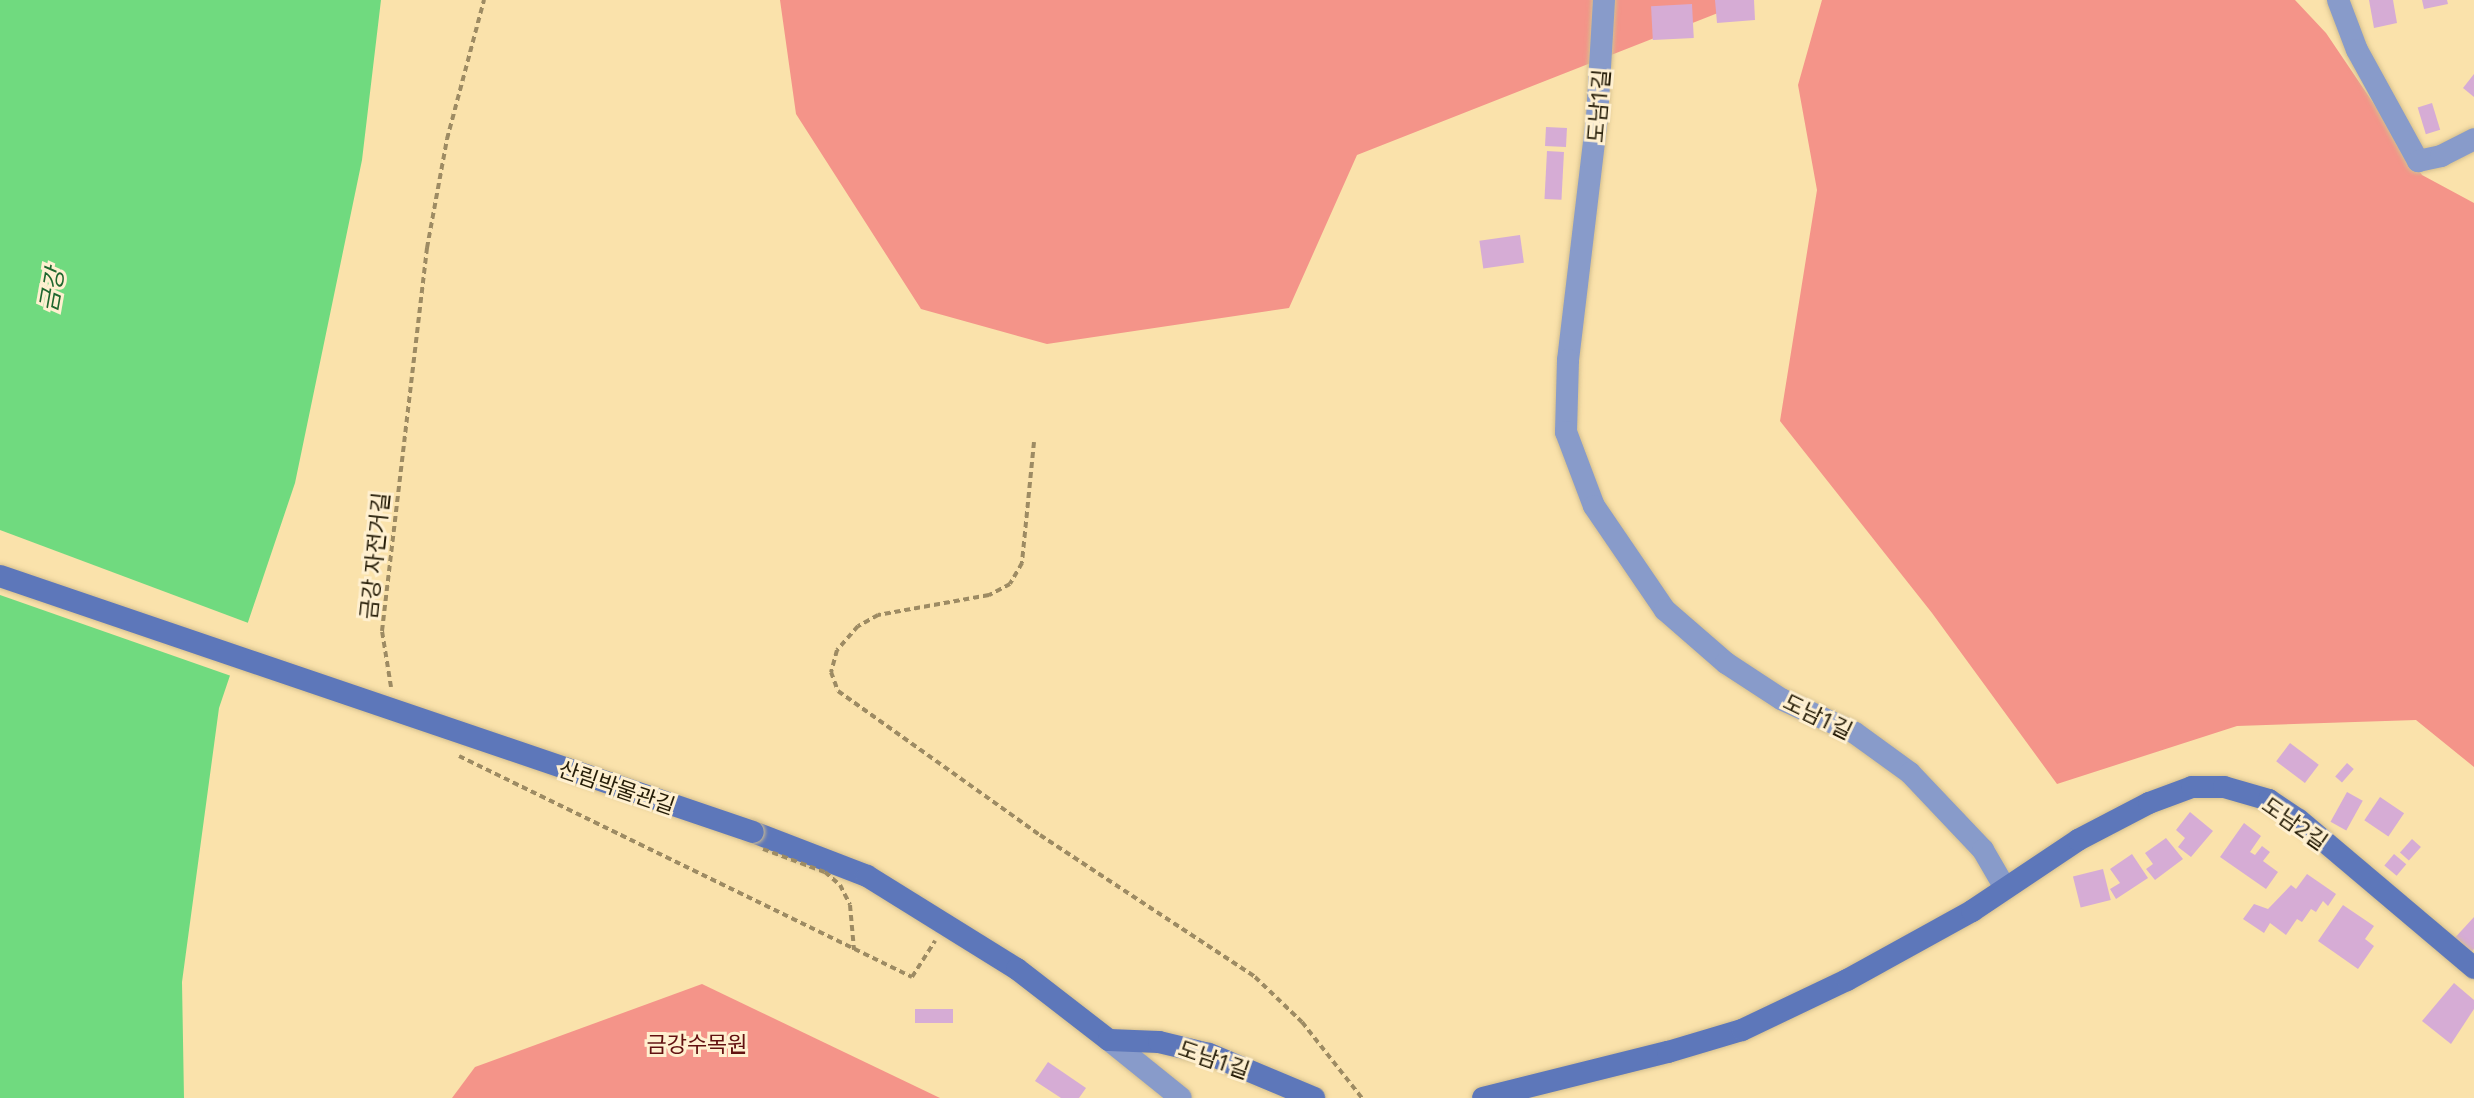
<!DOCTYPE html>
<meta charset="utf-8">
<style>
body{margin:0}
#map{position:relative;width:2474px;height:1098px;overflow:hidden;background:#fae2ab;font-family:"Noto Sans","Noto Sans KR",sans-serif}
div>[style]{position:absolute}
.green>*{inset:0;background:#f49489}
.water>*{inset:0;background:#70da7f}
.pier>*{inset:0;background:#fae2ab}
.building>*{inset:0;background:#d6acd5;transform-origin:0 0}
.path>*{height:4px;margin-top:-2px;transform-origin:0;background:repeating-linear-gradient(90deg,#9d8b63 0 6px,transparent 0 10px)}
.roads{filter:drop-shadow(0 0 2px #d4bf8e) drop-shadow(0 0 2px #d4bf8e)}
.minor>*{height:22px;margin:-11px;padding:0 11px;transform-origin:11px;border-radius:11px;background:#889bca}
.tertiary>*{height:22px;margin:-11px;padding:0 11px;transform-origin:11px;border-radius:11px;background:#889bca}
.secondary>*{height:22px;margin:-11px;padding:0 11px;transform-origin:11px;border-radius:11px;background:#5d77ba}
.path-bridge>*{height:4px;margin-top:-2px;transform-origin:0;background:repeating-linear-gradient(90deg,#9d8b63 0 6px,transparent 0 10px)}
.bridges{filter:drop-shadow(0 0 2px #d4bf8e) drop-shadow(0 0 2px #d4bf8e)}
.secondary-bridge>*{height:22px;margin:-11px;padding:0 11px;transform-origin:11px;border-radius:11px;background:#5d77ba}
span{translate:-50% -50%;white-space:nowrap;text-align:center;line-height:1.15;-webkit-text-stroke:6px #fff0d0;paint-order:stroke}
.street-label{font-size:22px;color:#261d08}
.park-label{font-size:22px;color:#621110}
.water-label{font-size:24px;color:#1f672e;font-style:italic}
</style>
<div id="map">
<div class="green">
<div style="clip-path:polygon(780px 0,1751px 0,1357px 155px,1289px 308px,1047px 344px,921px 309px,796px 114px)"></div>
<div style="clip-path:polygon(1822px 0,2295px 0,2326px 33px,2422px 175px,2474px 203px,2474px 767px,2416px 720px,2237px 726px,2057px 784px,1932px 613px,1780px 421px,1817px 190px,1798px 85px)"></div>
<div style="clip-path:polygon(702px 984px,940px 1098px,452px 1098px,475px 1067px)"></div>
</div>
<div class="water">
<div style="clip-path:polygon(0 0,381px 0,362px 160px,295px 483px,219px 708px,182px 982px,184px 1098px,0 1098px)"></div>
</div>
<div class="pier">
<div style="clip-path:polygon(0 530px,251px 624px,234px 677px,0 595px)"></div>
</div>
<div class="building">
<div style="clip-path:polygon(1715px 0,1754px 0,1755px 20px,1717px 23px)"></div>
<div style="clip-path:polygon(2369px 0,2393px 0,2397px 23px,2374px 28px)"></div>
<div style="clip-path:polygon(2422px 0,2447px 0,2448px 4px,2424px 9px)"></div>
<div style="left:1692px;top:4px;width:34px;height:41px;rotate:87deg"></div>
<div style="clip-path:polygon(2474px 74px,2474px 97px,2463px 88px)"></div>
<div style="left:2432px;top:103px;width:28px;height:15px;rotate:73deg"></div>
<div style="left:1546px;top:127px;width:21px;height:19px;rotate:3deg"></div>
<div style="left:1547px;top:151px;width:17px;height:48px;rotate:3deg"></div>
<div style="left:1520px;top:235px;width:28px;height:41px;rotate:82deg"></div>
<div style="left:2290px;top:743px;width:36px;height:23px;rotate:37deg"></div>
<div style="left:2347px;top:763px;width:9px;height:18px;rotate:41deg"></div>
<div style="left:2347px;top:792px;width:18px;height:34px;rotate:29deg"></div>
<div style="left:2380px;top:797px;width:29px;height:28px;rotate:34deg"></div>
<div style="clip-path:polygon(2190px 812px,2213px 831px,2191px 857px,2178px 847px,2185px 838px,2176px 830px)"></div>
<div style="clip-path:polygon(2244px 823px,2261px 836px,2250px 852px,2255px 855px,2262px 846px,2270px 852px,2263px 861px,2278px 872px,2266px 889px,2220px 857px)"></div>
<div style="clip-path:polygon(2166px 838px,2183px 859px,2155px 880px,2146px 869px,2153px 864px,2145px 853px)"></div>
<div style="left:2412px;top:839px;width:12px;height:18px;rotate:42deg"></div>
<div style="clip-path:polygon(2132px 854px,2148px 878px,2116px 899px,2110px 889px,2120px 883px,2110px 869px)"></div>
<div style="left:2394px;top:854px;width:16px;height:15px;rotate:40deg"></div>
<div style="left:2103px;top:869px;width:32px;height:31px;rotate:76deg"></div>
<div style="clip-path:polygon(2307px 874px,2336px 894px,2328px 906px,2323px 901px,2316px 912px,2311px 909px,2302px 922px,2297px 919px,2286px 935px,2270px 923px,2264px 933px,2243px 919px,2254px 904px,2268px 909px,2291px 885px,2296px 889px)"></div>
<div style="clip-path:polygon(2343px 905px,2374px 926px,2365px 939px,2374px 946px,2358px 969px,2318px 941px)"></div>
<div style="clip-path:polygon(2474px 917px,2474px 949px,2468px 956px,2451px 942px)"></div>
<div style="clip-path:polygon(2454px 983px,2474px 1000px,2474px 1009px,2451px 1044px,2422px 1021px)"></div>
<div style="left:953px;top:1009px;width:14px;height:38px;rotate:90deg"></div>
<div style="clip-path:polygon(1048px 1062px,1086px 1088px,1079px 1098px,1061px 1098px,1035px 1081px)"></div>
</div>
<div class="path">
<div style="left:1034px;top:442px;width:122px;rotate:95.7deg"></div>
<div style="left:1022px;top:563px;width:24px;rotate:120deg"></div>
<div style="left:1010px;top:584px;width:24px;rotate:152deg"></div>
<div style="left:989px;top:595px;width:113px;rotate:169.8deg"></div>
<div style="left:878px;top:615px;width:23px;rotate:151deg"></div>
<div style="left:858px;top:626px;width:32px;rotate:131deg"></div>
<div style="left:837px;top:650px;width:23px;rotate:105deg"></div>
<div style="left:831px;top:672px;width:20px;rotate:70deg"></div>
<div style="left:838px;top:691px;width:248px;rotate:35.5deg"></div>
<div style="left:1040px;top:835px;width:258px;rotate:33.4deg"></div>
<div style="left:1255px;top:977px;width:65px;rotate:43.8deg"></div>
<div style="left:1302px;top:1022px;width:97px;rotate:51.7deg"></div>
<div style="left:391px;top:687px;width:57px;rotate:-99.1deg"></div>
<div style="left:382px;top:631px;width:386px;rotate:-83.3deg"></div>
<div style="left:427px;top:248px;width:111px;rotate:-79.6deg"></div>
<div style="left:447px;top:139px;width:144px;rotate:-75.1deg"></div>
<div style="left:459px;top:756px;width:504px;rotate:26.01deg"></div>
<div style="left:912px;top:977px;width:43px;rotate:-57.4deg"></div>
</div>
<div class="roads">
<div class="minor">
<div style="left:1604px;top:0;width:117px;rotate:93.4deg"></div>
<div style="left:1597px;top:117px;width:245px;rotate:96.8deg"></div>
<div style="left:1568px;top:360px;width:72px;rotate:91.6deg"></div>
<div style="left:1566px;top:432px;width:79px;rotate:69.3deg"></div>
<div style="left:1594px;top:506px;width:126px;rotate:55.7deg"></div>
<div style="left:1665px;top:610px;width:81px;rotate:41deg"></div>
<div style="left:1726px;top:663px;width:66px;rotate:33.2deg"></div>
<div style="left:1781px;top:699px;width:81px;rotate:24.7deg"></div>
<div style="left:1855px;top:733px;width:68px;rotate:36deg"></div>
<div style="left:1910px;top:773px;width:106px;rotate:46.5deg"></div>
<div style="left:1983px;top:850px;width:44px;rotate:59.9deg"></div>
<div style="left:2338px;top:0;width:53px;rotate:69.2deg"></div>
<div style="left:2357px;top:50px;width:127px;rotate:61.2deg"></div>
<div style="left:2418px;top:161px;width:24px;rotate:-12deg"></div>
<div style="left:2441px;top:156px;width:37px;rotate:-27deg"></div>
</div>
<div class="tertiary">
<div style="left:1109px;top:1040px;width:92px;rotate:38.9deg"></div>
</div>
<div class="secondary">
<div style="left:753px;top:832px;width:122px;rotate:21.1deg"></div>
<div style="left:867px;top:876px;width:176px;rotate:31.8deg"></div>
<div style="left:1017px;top:969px;width:116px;rotate:37.7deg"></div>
<div style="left:1109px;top:1040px;width:50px;rotate:2.3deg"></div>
<div style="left:1159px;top:1042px;width:51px;rotate:13.5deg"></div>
<div style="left:1209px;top:1054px;width:114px;rotate:22.7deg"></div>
<div style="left:1483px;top:1098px;width:191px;rotate:-14deg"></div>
<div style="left:1668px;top:1052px;width:77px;rotate:-16.6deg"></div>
<div style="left:1742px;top:1030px;width:116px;rotate:-25.5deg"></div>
<div style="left:1847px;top:980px;width:143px;rotate:-28.9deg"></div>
<div style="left:1972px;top:911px;width:128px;rotate:-33.8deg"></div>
<div style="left:2078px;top:840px;width:80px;rotate:-27.5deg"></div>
<div style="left:2149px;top:803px;width:46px;rotate:-20.4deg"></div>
<div style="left:2192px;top:787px;width:32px"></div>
<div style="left:2224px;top:787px;width:47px;rotate:16.1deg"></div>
<div style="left:2269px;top:800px;width:36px;rotate:34deg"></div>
<div style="left:2299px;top:820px;width:229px;rotate:40.2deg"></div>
</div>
</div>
<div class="path-bridge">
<div style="left:763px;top:849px;width:66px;rotate:20.4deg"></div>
<div style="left:825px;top:872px;width:20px;rotate:41deg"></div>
<div style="left:840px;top:885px;width:22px;rotate:63deg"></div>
<div style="left:850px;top:905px;width:45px;rotate:84.9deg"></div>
</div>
<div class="bridges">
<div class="secondary-bridge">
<div style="left:0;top:576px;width:795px;rotate:18.78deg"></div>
</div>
</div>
<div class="street-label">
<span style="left:1598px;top:106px;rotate:-85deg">도남1길</span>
<span style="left:374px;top:556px;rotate:-84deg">금강 자전거길</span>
<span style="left:1818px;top:716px;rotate:26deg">도남1길</span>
<span style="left:617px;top:787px;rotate:19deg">산림박물관길</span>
<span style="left:2295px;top:823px;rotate:35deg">도남2길</span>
<span style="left:1214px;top:1059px;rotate:19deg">도남1길</span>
</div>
<div class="park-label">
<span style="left:697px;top:1044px">금강수목원</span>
</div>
<div class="water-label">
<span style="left:51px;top:290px;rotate:-80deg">금강</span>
</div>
</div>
